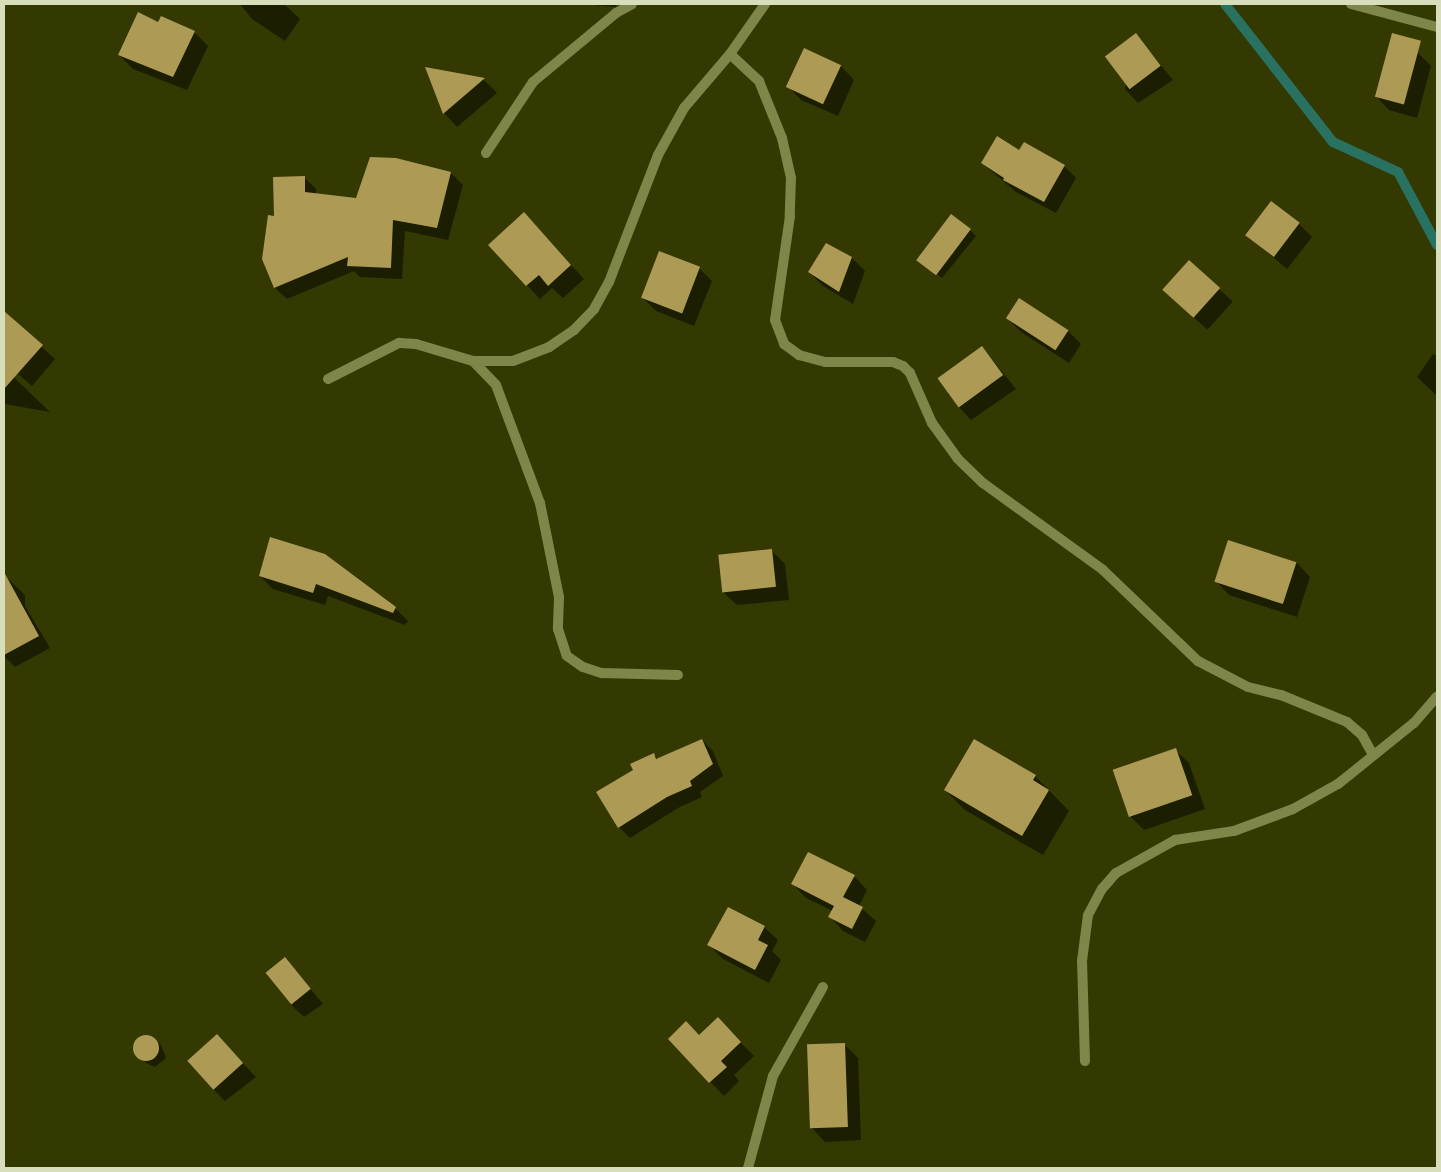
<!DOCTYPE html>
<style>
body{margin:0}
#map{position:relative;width:1441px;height:1172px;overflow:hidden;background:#343901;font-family:"Noto Serif",serif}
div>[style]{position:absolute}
.shadow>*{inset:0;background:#0007;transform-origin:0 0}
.stream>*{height:10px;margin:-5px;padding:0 5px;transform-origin:5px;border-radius:5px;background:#297160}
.building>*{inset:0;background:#ad9b55;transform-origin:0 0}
.round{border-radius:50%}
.street>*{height:10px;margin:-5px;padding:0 5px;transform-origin:5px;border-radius:5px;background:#7e8649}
span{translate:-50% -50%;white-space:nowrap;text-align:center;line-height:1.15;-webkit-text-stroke:5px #1c1f03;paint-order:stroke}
.frame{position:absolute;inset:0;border:5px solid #d8debb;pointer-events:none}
</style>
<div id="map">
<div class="shadow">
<div style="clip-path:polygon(240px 4px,284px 4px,300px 19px,285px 41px,252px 19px)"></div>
<div style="clip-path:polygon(582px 4px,616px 4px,616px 7px)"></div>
<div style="clip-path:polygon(194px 32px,208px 46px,187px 90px,133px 69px,119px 55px)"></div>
<div style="clip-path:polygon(1136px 35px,1173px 80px,1138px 103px,1125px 89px)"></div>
<div style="clip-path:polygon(1391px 43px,1418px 53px,1431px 66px,1417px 118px,1389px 110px,1376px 96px)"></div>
<div style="clip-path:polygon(804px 50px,841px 66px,854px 80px,838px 116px,801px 100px,788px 86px)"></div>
<div style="clip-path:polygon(427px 68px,484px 80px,497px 93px,457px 127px,444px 113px)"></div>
<div style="clip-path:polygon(1020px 152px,1064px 166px,1076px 178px,1056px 213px,1016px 192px,982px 163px)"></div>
<div style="clip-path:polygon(396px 159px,451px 173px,463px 185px,448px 240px,405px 231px,402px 279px,360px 277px,354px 271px,287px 299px,275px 288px,275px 218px,304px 177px,316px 189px,316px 194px,357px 199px)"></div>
<div style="clip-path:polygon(524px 214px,584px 279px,563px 298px,552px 288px,540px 299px,527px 285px)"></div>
<div style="clip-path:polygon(1299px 224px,1312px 237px,1287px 269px,1247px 235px)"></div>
<div style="clip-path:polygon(970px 230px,976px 236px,942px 278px,916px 259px)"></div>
<div style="clip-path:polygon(852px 258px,865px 271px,853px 304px,823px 286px,809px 272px)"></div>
<div style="left:1189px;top:262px;width:59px;height:38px;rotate:42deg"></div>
<div style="clip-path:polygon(699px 268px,712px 281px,694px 326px,656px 311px,642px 297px)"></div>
<div style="clip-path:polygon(4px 313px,55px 359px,32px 386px,4px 362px)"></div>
<div style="clip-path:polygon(1007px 318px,1068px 331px,1081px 344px,1069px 363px,1021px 332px)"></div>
<div style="clip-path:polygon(982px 347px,1016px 389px,971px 420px,958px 406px)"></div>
<div style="clip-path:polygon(1433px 354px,1437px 356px,1437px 396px,1417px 377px)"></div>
<div style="clip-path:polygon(4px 368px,50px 412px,5px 404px)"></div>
<div style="clip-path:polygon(271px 538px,395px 608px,408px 621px,405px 625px,328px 596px,325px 605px,273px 589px,260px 576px)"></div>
<div style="clip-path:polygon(1229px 541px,1297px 563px,1310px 577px,1297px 617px,1229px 595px,1216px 581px)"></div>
<div style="clip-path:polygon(772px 551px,785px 564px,789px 600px,737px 605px,723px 592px)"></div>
<div style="clip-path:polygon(4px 575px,25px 595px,25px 606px,50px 648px,15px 667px,4px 656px)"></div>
<div style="clip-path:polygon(702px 740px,713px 751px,723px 776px,700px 792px,702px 797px,678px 808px,630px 838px,619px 827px,654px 755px,658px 759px)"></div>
<div style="clip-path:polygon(1175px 750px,1189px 763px,1205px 809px,1144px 830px,1130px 816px)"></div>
<div style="clip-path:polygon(1035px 776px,1069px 811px,1043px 855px,965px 810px,945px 790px)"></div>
<div style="clip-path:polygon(854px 876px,867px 890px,859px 906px,876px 921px,865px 942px,843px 931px,830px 917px,833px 911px,806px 898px,793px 884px)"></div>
<div style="clip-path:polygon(764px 927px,778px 940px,772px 951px,781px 960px,769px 983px,723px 959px,709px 945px)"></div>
<div style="clip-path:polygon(285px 958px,323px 1004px,304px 1017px,290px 1004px)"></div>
<div style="clip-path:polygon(731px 1033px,754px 1056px,734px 1075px,739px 1081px,724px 1096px,669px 1039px)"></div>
<div style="clip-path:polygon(142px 1036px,154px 1038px,161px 1045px,166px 1058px,155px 1067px,146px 1063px,135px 1052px)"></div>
<div style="clip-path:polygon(217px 1036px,256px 1077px,225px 1101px,211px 1087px)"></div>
<div style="clip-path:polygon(845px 1045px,858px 1058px,861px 1140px,825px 1142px,812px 1128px)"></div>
</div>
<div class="stream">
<div style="left:1225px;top:4px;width:175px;rotate:52deg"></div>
<div style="left:1333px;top:142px;width:72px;rotate:24.8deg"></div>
<div style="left:1398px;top:172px;width:83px;rotate:61.9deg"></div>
</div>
<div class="building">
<div style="clip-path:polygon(138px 12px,158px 22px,161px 16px,195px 31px,173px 77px,118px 55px)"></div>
<div style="left:1136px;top:33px;width:41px;height:39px;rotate:53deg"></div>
<div style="left:1392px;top:33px;width:30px;height:66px;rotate:15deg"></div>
<div style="left:804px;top:48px;width:41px;height:43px;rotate:25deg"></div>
<div style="clip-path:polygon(425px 67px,485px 78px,443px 114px)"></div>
<div style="clip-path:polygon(997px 136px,1019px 150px,1024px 142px,1065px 165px,1044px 202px,1003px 180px,1004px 178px,981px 163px)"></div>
<div style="clip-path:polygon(370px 157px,396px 158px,451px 172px,437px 228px,393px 220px,391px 268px,347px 266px,348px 257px,274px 288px,262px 259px,268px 215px,274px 216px,273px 177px,305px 176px,305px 192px,356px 198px)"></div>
<div style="left:1271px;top:201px;width:36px;height:43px;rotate:37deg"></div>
<div style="clip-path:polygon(524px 212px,571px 265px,548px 286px,539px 275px,526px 286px,488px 245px)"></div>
<div style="left:951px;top:214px;width:25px;height:58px;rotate:37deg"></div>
<div style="clip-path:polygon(826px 243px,852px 257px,839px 292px,808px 272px)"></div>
<div style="left:659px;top:251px;width:44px;height:50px;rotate:21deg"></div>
<div style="left:1189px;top:260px;width:42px;height:40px;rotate:42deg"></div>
<div style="left:1019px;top:298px;width:59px;height:24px;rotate:33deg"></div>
<div style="clip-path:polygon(4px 311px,43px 345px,4px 389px)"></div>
<div style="left:982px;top:346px;width:36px;height:55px;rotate:54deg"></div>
<div style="clip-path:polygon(270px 537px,325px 554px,396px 607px,393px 613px,316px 584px,313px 593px,259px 576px)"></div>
<div style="left:1228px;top:540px;width:72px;height:44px;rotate:18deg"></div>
<div style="left:772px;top:549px;width:38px;height:54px;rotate:84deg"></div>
<div style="clip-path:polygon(4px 572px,39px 636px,4px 655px)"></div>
<div style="clip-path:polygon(702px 739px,713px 764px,690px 781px,692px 786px,667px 797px,618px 828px,596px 792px,633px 770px,630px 764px,654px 753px,656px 759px)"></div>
<div style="clip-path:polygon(974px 739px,1036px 775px,1033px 780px,1049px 790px,1022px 836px,944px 790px)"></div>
<div style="left:1176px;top:748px;width:50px;height:67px;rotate:71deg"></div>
<div style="clip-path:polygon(808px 852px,855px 875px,843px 897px,863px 907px,852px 929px,828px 917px,834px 906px,791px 884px)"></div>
<div style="clip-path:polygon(728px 907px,765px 926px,758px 940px,768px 945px,755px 970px,707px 945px)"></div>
<div style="left:285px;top:957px;width:41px;height:25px;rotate:51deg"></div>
<div style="clip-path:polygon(718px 1017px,741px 1042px,721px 1061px,727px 1067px,709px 1083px,668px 1039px,686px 1021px,699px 1035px)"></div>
<div style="left:217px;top:1034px;width:39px;height:40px;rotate:48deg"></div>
<div class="round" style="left:133px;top:1035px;width:26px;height:26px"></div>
<div style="left:845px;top:1043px;width:84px;height:38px;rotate:88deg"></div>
</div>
<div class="street">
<div style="left:1351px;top:4px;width:89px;rotate:15deg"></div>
<div style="left:730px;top:54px;width:40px;rotate:43deg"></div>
<div style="left:759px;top:81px;width:61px;rotate:68deg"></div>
<div style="left:782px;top:138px;width:41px;rotate:77.3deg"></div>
<div style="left:791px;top:178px;width:38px;rotate:92deg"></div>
<div style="left:790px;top:216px;width:105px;rotate:98.2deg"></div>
<div style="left:775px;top:320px;width:26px;rotate:69deg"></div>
<div style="left:784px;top:344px;width:19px;rotate:36deg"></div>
<div style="left:799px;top:355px;width:27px;rotate:15deg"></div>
<div style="left:825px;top:362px;width:68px"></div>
<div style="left:893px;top:362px;width:11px;rotate:22deg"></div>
<div style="left:903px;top:366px;width:10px;rotate:45deg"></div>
<div style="left:910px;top:373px;width:55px;rotate:66.3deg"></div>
<div style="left:932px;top:423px;width:44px;rotate:54.2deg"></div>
<div style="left:958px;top:459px;width:35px;rotate:44deg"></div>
<div style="left:983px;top:483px;width:148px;rotate:35.9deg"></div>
<div style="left:1103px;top:570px;width:132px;rotate:43.8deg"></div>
<div style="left:1198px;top:661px;width:56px;rotate:27.5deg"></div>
<div style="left:1248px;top:687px;width:34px;rotate:14deg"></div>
<div style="left:1281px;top:695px;width:71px;rotate:22.2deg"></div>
<div style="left:1347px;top:722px;width:20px;rotate:41deg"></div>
<div style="left:1362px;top:735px;width:23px;rotate:61deg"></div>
<div style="left:486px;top:153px;width:85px;rotate:-56.5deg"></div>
<div style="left:533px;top:82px;width:108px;rotate:-39.7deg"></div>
<div style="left:616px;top:13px;width:18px;rotate:-29deg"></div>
<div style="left:473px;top:361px;width:33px;rotate:46deg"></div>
<div style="left:496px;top:385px;width:126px;rotate:69.6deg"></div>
<div style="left:540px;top:503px;width:96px;rotate:78.6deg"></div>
<div style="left:559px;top:597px;width:32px;rotate:92deg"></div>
<div style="left:558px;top:629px;width:28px;rotate:72deg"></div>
<div style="left:567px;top:656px;width:19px;rotate:35deg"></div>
<div style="left:583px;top:667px;width:20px;rotate:18deg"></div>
<div style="left:602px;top:673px;width:76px;rotate:1.5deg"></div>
<div style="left:328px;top:379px;width:80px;rotate:-26.9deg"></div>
<div style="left:399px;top:343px;width:17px;rotate:3deg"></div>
<div style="left:416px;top:344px;width:59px;rotate:16.6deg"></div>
<div style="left:473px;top:361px;width:40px"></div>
<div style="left:513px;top:361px;width:39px;rotate:-21deg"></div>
<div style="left:549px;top:347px;width:30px;rotate:-34deg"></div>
<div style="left:574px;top:330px;width:29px;rotate:-46deg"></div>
<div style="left:594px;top:309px;width:31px;rotate:-61deg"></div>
<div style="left:609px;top:282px;width:136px;rotate:-68.9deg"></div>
<div style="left:658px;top:155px;width:54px;rotate:-61deg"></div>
<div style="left:684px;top:108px;width:71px;rotate:-49.6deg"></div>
<div style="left:730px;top:54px;width:61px;rotate:-55deg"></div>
<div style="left:1085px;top:1061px;width:100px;rotate:-91.7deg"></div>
<div style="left:1082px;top:961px;width:46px;rotate:-82.6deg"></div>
<div style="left:1088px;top:915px;width:30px;rotate:-62deg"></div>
<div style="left:1102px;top:889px;width:21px;rotate:-49deg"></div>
<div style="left:1116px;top:873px;width:68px;rotate:-29.2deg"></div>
<div style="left:1175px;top:840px;width:60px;rotate:-8.7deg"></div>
<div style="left:1234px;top:831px;width:63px;rotate:-20.4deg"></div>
<div style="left:1293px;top:809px;width:51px;rotate:-29.1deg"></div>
<div style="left:1338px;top:784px;width:97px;rotate:-38.8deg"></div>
<div style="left:1414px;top:723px;width:35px;rotate:-49deg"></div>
<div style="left:748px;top:1168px;width:95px;rotate:-74.8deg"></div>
<div style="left:773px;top:1076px;width:102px;rotate:-60.7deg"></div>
</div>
<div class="frame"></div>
</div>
